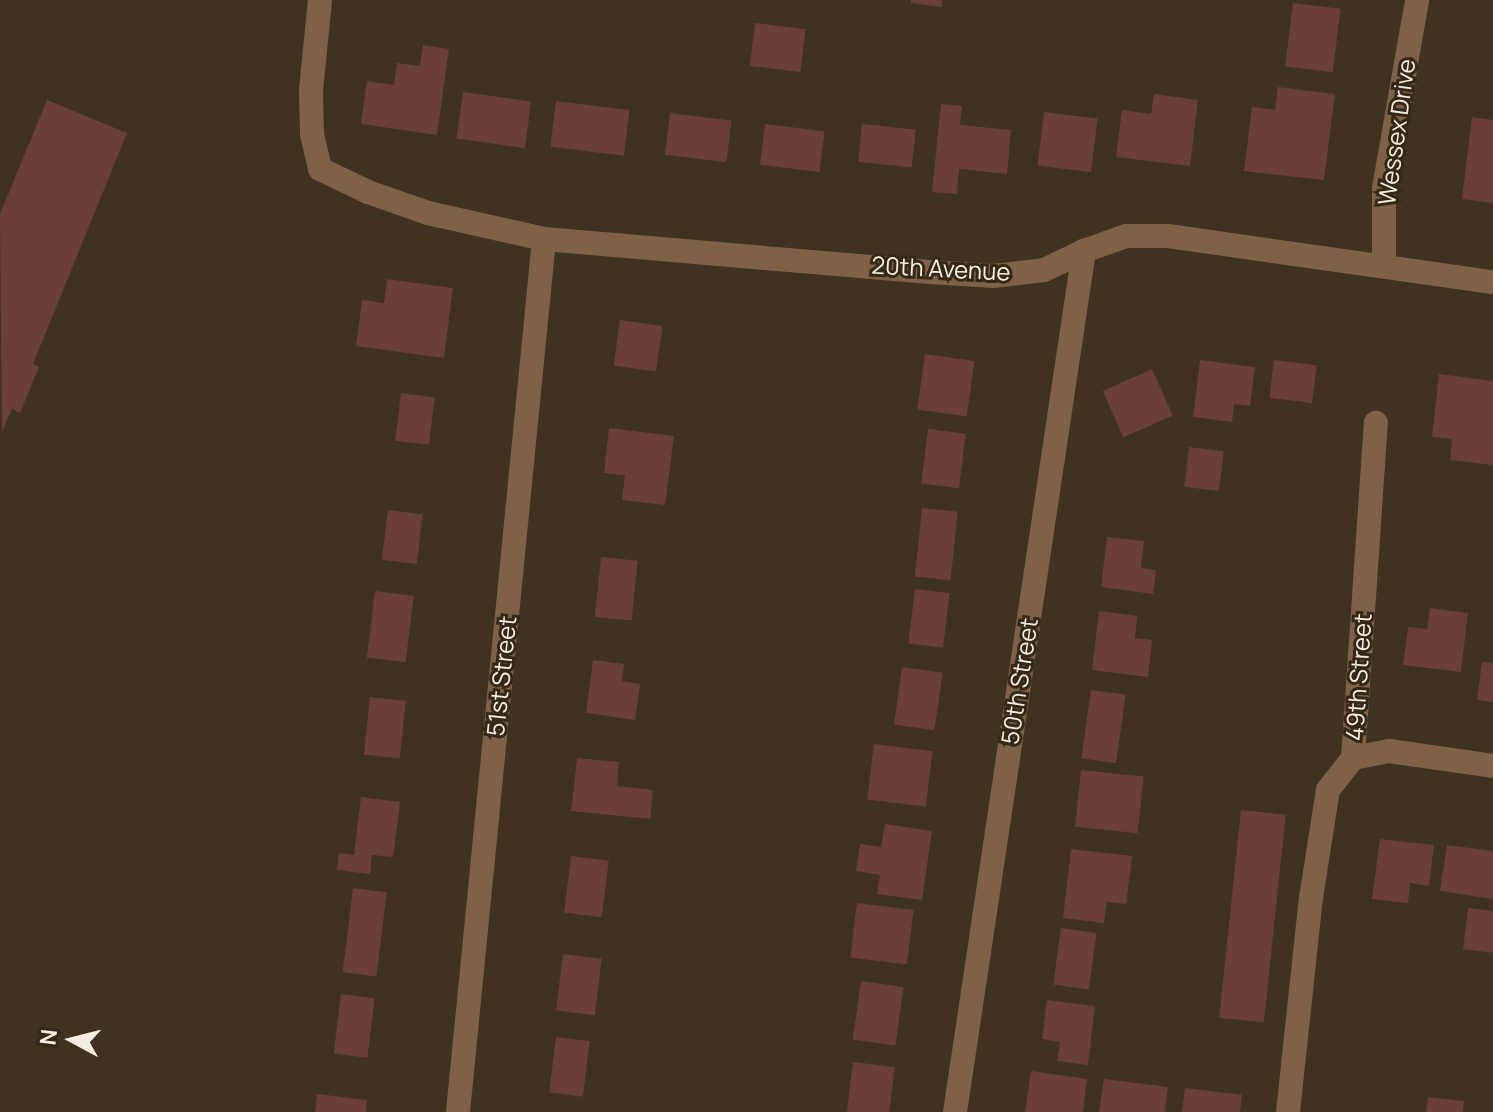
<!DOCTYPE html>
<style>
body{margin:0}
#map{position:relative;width:1493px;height:1112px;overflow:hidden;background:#3f3220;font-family:Manrope,sans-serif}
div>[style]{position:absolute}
.building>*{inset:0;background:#6a3e3a;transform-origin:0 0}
.street>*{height:24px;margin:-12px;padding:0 12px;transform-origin:12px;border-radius:12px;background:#7f6147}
span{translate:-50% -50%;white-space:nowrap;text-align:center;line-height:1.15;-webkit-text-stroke:6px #342816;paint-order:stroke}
.street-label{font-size:24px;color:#f5ede2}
.north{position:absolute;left:32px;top:1000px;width:80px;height:80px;-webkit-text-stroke:6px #342816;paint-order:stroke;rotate:277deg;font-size:22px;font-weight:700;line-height:32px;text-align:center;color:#f5ede2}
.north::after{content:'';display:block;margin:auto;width:28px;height:36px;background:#f5ede2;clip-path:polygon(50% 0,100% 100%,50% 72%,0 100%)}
</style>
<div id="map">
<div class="building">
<div style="clip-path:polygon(911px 0,942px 0,942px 7px,911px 3px)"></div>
<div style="left:1293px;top:3px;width:48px;height:64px;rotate:7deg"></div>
<div style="left:755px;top:23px;width:51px;height:43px;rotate:7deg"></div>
<div style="clip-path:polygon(423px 45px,449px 49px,437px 135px,361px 124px,367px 81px,394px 85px,397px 63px,420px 66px)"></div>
<div style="clip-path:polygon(1278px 87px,1335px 94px,1324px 180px,1244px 171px,1252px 107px,1275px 110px)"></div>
<div style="left:463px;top:92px;width:69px;height:47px;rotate:8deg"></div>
<div style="clip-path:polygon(1154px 94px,1198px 100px,1190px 166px,1116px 157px,1122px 110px,1151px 114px)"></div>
<div style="clip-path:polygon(47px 100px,127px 133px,33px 364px,39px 367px,20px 413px,12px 409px,2px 432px,0 214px)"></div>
<div style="left:556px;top:101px;width:74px;height:46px;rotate:7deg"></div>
<div style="clip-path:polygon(941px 104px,962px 106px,960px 125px,1011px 130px,1007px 174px,959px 169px,957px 194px,932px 192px)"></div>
<div style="left:1044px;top:112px;width:54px;height:54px;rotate:7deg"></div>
<div style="left:670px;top:113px;width:62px;height:42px;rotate:7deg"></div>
<div style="clip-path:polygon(1472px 117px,1493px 120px,1493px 203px,1462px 199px)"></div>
<div style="left:765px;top:124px;width:60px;height:41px;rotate:7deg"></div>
<div style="left:862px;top:124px;width:54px;height:38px;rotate:6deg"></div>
<div style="clip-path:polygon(387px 279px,453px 288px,444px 358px,356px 346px,362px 300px,384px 303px)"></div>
<div style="left:620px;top:320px;width:43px;height:46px;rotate:8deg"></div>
<div style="left:925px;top:354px;width:50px;height:56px;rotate:8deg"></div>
<div style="clip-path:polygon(1200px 360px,1255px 367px,1250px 406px,1234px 404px,1232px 422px,1193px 417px)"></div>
<div style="left:1274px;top:360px;width:43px;height:38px;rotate:7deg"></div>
<div style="left:1152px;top:369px;width:51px;height:54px;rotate:66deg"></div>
<div style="clip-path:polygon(1439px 374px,1493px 381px,1493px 465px,1450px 460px,1452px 439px,1432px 437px)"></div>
<div style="left:401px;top:393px;width:34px;height:48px;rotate:7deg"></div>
<div style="clip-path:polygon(609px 428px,674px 436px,665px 505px,622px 500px,625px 475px,604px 473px)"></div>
<div style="left:928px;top:429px;width:38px;height:55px;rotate:7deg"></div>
<div style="left:1189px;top:447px;width:35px;height:40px;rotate:7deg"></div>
<div style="left:922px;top:508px;width:36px;height:69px;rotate:6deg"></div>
<div style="left:388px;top:510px;width:35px;height:50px;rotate:7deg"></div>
<div style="clip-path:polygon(1107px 537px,1144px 541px,1141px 568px,1156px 570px,1153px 594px,1101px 587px)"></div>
<div style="left:601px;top:557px;width:37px;height:60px;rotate:6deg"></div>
<div style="left:915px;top:589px;width:35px;height:55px;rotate:7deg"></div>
<div style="left:375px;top:591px;width:39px;height:67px;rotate:7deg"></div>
<div style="clip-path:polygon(1430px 608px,1468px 613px,1461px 672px,1403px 665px,1408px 627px,1427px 629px)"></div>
<div style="clip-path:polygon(1099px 611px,1137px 616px,1135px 638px,1152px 640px,1148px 677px,1092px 670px)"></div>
<div style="clip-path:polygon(593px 660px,624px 664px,622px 681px,640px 684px,635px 720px,586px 713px)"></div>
<div style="clip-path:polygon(1482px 662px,1493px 663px,1493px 702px,1477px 700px)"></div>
<div style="left:902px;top:667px;width:41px;height:58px;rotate:8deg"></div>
<div style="left:1091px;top:690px;width:35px;height:69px;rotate:8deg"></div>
<div style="left:370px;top:697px;width:36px;height:58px;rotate:6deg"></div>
<div style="left:874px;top:744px;width:59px;height:56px;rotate:7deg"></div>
<div style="clip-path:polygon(577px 758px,619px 762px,617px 786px,653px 790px,650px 819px,571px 811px)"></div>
<div style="left:1081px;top:770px;width:63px;height:57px;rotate:6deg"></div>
<div style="clip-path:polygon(361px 797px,400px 802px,393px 857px,372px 855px,370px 874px,337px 870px,339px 853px,354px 855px)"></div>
<div style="left:1241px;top:810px;width:45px;height:209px;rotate:6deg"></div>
<div style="clip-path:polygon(885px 824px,932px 831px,922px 900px,877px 894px,880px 875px,856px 871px,860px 844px,881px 847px)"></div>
<div style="clip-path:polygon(1380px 839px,1434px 845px,1429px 886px,1410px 883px,1408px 903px,1372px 899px)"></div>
<div style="clip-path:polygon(1447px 845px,1493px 851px,1493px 899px,1440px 891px)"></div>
<div style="clip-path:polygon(1071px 849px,1132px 856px,1126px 904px,1107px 902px,1104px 923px,1063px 918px)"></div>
<div style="left:571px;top:856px;width:38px;height:57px;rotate:7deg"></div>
<div style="left:353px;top:888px;width:34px;height:85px;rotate:7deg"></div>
<div style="left:857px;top:903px;width:57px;height:55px;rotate:7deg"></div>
<div style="clip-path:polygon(1468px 908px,1493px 911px,1493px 953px,1463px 949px)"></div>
<div style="left:1061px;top:928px;width:36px;height:57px;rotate:8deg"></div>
<div style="left:563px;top:954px;width:39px;height:57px;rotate:7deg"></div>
<div style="left:861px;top:981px;width:43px;height:59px;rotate:8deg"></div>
<div style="left:341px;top:994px;width:34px;height:60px;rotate:7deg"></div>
<div style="clip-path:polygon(1047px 1000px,1095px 1006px,1088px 1065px,1057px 1061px,1060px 1042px,1042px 1039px)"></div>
<div style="left:556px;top:1037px;width:34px;height:56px;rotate:7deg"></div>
<div style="left:853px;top:1062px;width:42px;height:50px;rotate:7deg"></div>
<div style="clip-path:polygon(1031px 1071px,1087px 1079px,1083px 1112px,1025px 1112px)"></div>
<div style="clip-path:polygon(1104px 1079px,1168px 1087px,1165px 1112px,1099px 1112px)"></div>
<div style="clip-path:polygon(1185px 1088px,1242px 1095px,1240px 1112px,1182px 1112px)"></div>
<div style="clip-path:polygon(317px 1094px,367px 1100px,366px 1112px,315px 1112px)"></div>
<div style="clip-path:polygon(1428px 1097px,1464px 1101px,1463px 1112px,1426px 1112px)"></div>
</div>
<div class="street">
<div style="left:320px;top:0;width:90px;rotate:95.7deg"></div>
<div style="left:311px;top:90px;width:44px;rotate:88.7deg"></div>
<div style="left:312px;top:134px;width:36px;rotate:77deg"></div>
<div style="left:320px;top:169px;width:53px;rotate:25.6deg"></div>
<div style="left:368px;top:192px;width:64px;rotate:19.3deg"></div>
<div style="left:428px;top:213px;width:119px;rotate:12.6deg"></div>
<div style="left:544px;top:239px;width:387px;rotate:4.9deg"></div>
<div style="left:930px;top:272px;width:63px;rotate:3.6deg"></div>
<div style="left:993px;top:276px;width:51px;rotate:-6.7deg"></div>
<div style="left:1044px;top:270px;width:44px;rotate:-25.4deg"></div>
<div style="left:1084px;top:251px;width:45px;rotate:-19.7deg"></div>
<div style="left:1126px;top:236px;width:42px"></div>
<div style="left:1168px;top:236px;width:328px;rotate:8.1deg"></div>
<div style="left:1384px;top:265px;width:77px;rotate:-90deg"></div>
<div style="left:1384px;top:188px;width:191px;rotate:-80deg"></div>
<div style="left:1353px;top:758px;width:37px;rotate:-11deg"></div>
<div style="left:1389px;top:751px;width:105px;rotate:8.2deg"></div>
<div style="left:458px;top:1112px;width:877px;rotate:-84.37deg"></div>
<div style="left:955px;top:1112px;width:871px;rotate:-81.48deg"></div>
<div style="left:1288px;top:1112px;width:215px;rotate:-83.9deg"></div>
<div style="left:1311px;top:898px;width:109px;rotate:-81.1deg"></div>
<div style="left:1328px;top:790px;width:41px;rotate:-52deg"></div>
<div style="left:1353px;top:758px;width:336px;rotate:-86.1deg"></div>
</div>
<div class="street-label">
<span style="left:1396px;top:132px;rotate:-82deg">Wessex Drive</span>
<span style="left:941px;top:268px;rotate:3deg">20th Avenue</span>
<span style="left:501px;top:676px;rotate:-84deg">51st Street</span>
<span style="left:1358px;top:677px;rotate:-86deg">49th Street</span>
<span style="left:1019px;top:681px;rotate:-81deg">50th Street</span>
</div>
<div class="north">N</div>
</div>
